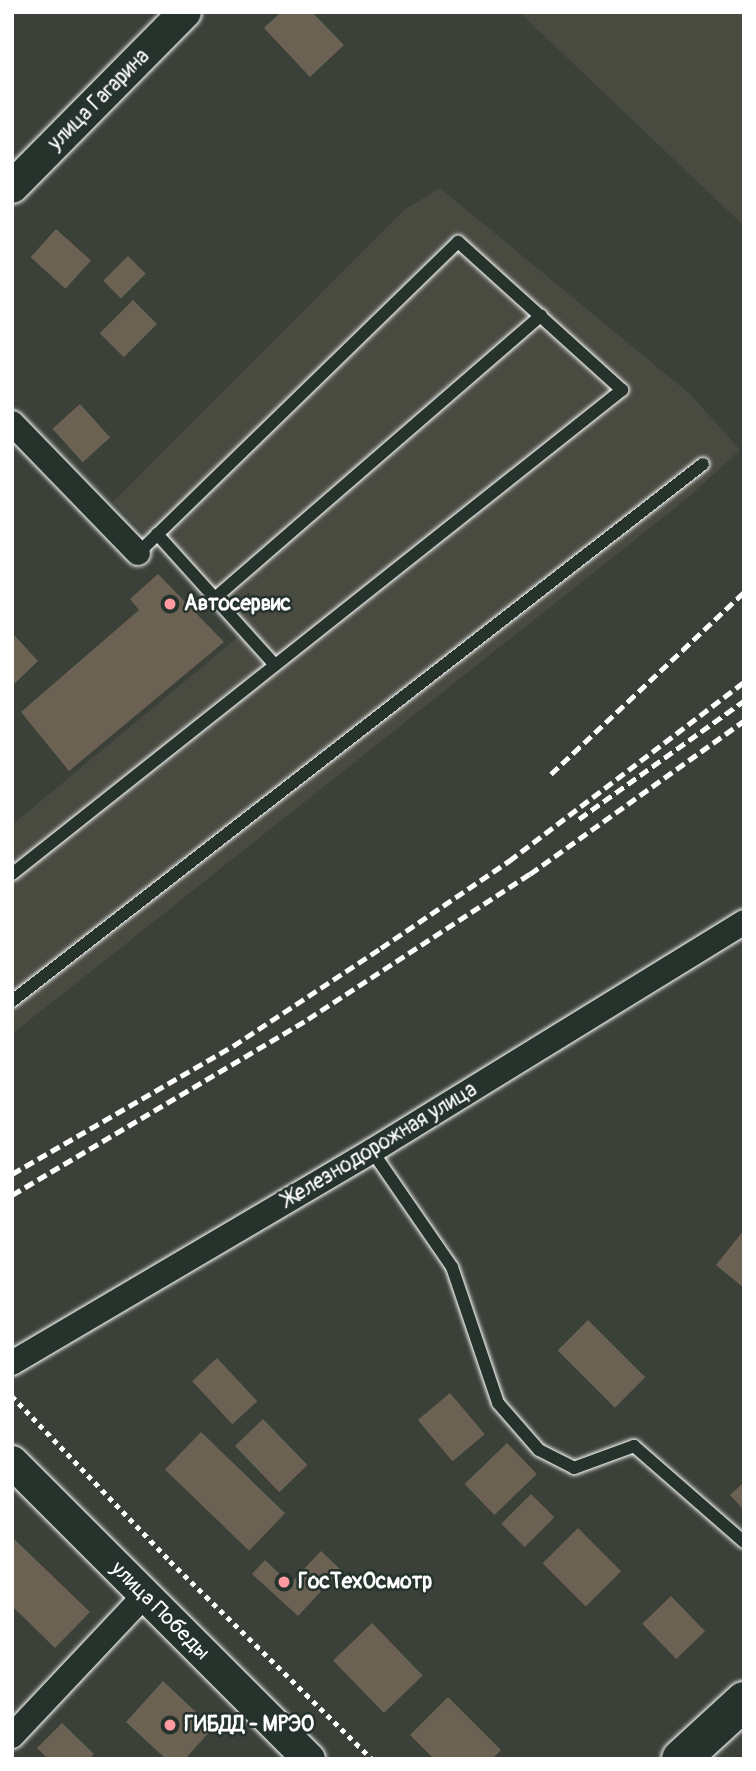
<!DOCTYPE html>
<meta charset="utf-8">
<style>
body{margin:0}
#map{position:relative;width:756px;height:1771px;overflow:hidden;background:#3b4139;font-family:Pangolin,sans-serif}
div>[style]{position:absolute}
.built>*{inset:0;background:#494b41}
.building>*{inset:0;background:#6b6254;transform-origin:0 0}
.path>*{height:4.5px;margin-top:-2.25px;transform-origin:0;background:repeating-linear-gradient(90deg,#fff 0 5px,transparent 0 10px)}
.roads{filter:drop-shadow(0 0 2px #fff) drop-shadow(0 0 2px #fff)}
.service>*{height:12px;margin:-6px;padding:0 6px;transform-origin:6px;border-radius:6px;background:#26332d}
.minor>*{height:24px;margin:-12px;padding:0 12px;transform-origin:12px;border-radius:12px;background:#26332d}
.tertiary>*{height:32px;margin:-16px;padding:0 16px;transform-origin:16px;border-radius:16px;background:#26332d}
.primary>*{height:38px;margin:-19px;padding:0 19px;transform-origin:19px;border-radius:19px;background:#26332d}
.rail>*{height:5px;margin-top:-2.5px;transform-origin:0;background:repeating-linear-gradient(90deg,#fff 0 10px,transparent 0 15px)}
.dots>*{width:19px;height:19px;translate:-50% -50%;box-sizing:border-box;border:4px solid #26332d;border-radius:50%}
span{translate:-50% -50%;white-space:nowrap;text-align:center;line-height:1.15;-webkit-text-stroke:5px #26332d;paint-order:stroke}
.street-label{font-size:21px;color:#fff}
.poi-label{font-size:21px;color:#fff;font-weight:700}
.left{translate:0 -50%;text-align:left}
.frame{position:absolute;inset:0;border:14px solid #fff;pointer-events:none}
</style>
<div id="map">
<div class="built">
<div style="clip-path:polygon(519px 12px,744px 12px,744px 226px)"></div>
<div style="clip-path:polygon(440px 188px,691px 395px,740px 450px,690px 496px,12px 1034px,12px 825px,243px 633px,113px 502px,404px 210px)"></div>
</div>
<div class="building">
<div style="clip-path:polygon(281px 12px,312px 12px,344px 45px,310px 77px,264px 28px)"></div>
<div style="left:56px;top:229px;width:47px;height:38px;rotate:42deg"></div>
<div style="left:128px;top:256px;width:25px;height:35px;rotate:45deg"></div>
<div style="left:133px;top:300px;width:34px;height:47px;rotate:45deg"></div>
<div style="left:80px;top:404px;width:45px;height:37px;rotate:48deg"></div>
<div style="clip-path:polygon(158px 574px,224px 642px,69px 771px,21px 712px,139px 610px,130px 599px)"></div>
<div style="clip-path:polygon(14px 635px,38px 661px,12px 686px,12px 636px)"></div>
<div style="clip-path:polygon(744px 1230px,744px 1288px,716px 1265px)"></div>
<div style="left:588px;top:1320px;width:81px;height:43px;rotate:45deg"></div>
<div style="left:217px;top:1358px;width:59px;height:34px;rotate:47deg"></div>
<div style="left:450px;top:1393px;width:54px;height:42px;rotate:50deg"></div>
<div style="left:263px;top:1419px;width:64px;height:39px;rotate:46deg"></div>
<div style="left:201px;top:1432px;width:117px;height:52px;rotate:44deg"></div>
<div style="left:507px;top:1443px;width:43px;height:59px;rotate:46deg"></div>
<div style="clip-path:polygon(744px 1482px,744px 1510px,730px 1495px)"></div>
<div style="left:531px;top:1494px;width:33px;height:42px;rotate:45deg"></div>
<div style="left:578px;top:1528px;width:61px;height:50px;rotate:45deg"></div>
<div style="clip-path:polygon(12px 1537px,90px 1612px,55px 1648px,12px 1606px)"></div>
<div style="clip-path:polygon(321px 1551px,341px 1570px,298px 1616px,252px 1574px,265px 1560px,290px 1584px)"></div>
<div style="left:671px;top:1596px;width:49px;height:40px;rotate:46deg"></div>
<div style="left:372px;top:1623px;width:73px;height:54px;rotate:46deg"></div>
<div style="clip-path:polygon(163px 1681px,213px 1728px,185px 1759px,166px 1759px,126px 1722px)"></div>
<div style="clip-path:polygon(448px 1697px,501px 1750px,492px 1759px,434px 1759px,410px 1735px)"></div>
<div style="clip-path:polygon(62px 1723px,94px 1754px,89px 1759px,48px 1759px,37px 1748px)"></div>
</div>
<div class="path">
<div style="left:12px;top:1396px;width:228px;rotate:46.2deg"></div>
<div style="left:170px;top:1561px;width:283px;rotate:44.4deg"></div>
</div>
<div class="roads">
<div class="service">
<div style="left:157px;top:534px;width:176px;rotate:48deg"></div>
<div style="left:216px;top:597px;width:430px;rotate:-40.9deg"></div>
<div style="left:12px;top:874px;width:779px;rotate:-38.43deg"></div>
<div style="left:622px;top:390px;width:221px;rotate:-137.9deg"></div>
<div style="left:458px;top:242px;width:446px;rotate:135.8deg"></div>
<div style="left:12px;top:1001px;width:875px;rotate:-37.85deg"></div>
<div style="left:372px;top:1151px;width:141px;rotate:55.4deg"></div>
<div style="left:452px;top:1267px;width:144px;rotate:71.3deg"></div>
<div style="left:498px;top:1403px;width:62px;rotate:48.9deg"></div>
<div style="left:539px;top:1450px;width:39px;rotate:27deg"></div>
<div style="left:574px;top:1468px;width:64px;rotate:-20.1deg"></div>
<div style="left:634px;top:1446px;width:146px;rotate:41.1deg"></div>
</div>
<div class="minor">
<div style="left:12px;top:423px;width:181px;rotate:45.9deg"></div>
<div style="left:12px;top:1363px;width:418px;rotate:-30.5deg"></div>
<div style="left:372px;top:1151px;width:437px;rotate:-31.6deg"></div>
<div style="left:12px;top:1736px;width:192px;rotate:-46.7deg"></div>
</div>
<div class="tertiary">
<div style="left:12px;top:187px;width:246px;rotate:-45.3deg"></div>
<div style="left:12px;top:1462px;width:420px;rotate:45deg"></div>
</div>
<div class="primary">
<div style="left:681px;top:1759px;width:86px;rotate:-42.6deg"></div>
</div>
</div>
<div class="rail">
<div style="left:551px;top:774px;width:265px;rotate:-43.3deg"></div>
<div style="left:579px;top:819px;width:203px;rotate:-35.6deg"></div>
<div style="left:12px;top:1174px;width:255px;rotate:-30.1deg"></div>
<div style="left:233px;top:1046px;width:178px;rotate:-33.5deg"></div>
<div style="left:381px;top:948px;width:155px;rotate:-34.2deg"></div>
<div style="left:509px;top:861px;width:295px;rotate:-37.3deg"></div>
<div style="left:12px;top:1195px;width:344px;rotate:-30.7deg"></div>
<div style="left:308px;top:1019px;width:265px;rotate:-33.2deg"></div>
<div style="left:530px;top:874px;width:263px;rotate:-35.6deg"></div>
</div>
<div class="dots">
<div style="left:170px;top:604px;background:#ff9aa2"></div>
<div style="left:284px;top:1582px;background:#ff9aa2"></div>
<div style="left:170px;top:1725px;background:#ff9aa2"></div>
</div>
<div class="street-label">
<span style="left:99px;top:100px;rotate:-45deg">улица Гагарина</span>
<span style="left:380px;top:1145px;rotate:-31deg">Железнодорожная улица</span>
<span style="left:160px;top:1611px;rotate:45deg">улица Победы</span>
</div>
<div class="poi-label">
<span class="left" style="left:184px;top:604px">Автосервис</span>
<span class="left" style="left:298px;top:1582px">ГосТехОсмотр</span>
<span class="left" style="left:184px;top:1725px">ГИБДД - МРЭО</span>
</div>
<div class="frame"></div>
</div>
